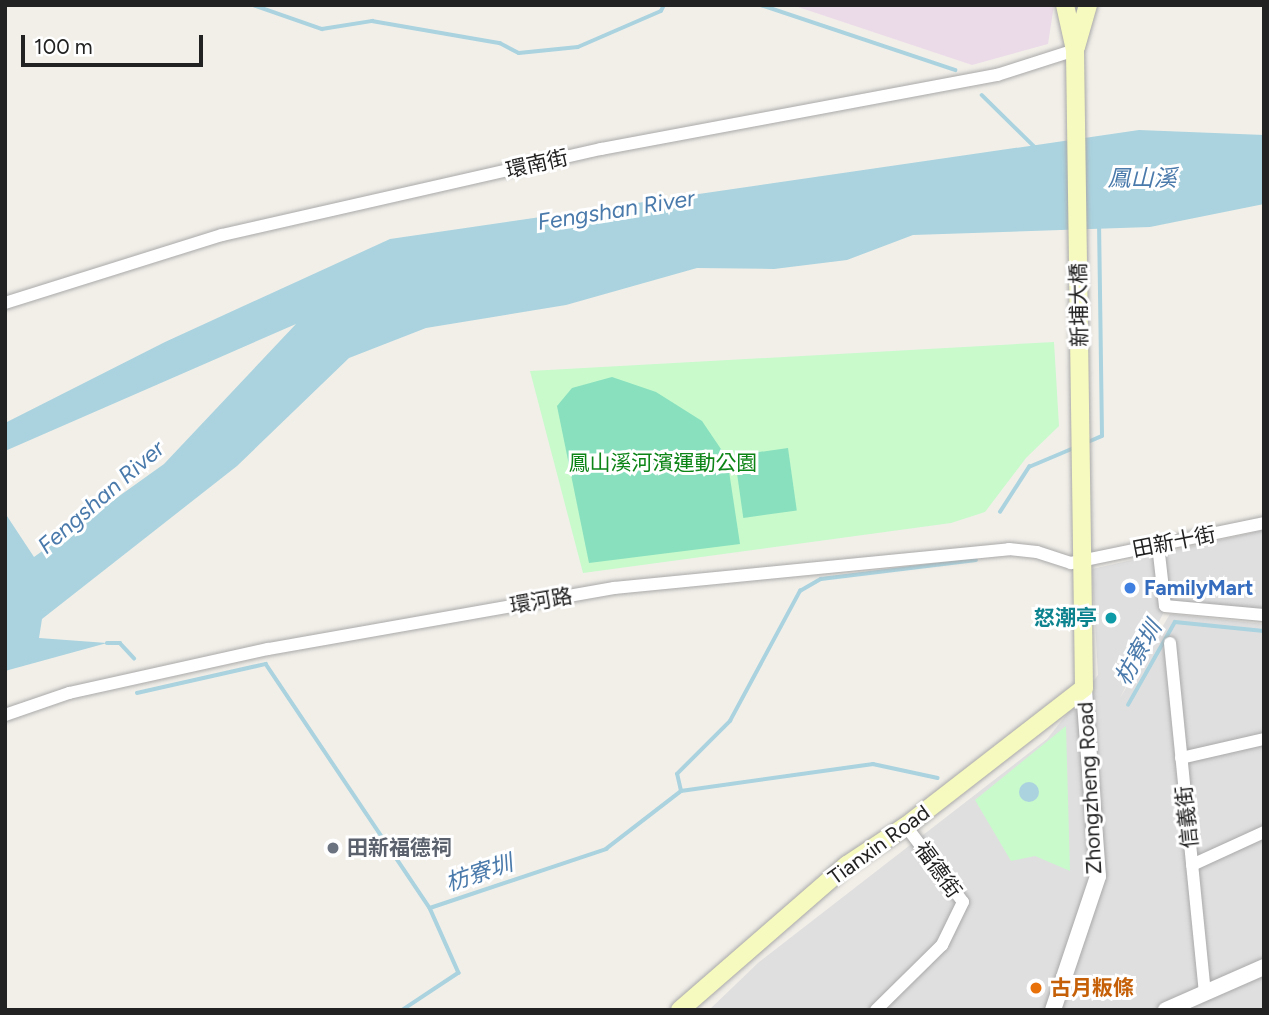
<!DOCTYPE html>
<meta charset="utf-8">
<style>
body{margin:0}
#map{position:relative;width:1269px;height:1015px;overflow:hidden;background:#f2efe9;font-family:Figtree,"Noto Sans TC",sans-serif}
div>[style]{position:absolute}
.residential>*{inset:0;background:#e0dfdf}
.industrial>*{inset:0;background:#ebdbe8}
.park>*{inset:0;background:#c8facc}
.pitch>*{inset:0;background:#88e0be;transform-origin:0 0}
.water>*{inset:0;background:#aad3df}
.round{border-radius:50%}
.stream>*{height:3.5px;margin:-1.75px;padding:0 1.75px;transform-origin:1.75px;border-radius:1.75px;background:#aad3df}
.roads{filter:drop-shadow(0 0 2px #a9a9a9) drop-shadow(0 0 2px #a9a9a9)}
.minor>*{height:12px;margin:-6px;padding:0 6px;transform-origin:6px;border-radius:6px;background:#fff}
.tertiary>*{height:16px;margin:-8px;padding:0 8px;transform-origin:8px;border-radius:8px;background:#fff}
.secondary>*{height:18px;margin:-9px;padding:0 9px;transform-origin:9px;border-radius:9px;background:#f7fabf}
.dots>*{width:19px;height:19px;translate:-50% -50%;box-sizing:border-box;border:4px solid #fff;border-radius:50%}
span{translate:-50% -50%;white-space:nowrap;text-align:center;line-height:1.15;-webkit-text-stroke:6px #fff;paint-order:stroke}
.street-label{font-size:21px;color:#222}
.park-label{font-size:21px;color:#0c8416}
.shop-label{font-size:21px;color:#366cbe;font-weight:700}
.left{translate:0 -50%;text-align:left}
.culture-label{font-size:21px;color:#0d838f;font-weight:700}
.right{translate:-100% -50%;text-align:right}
.worship-label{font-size:21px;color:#5b616d;font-weight:700}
.food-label{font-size:21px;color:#c56008;font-weight:700}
.water-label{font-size:23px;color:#4a7aab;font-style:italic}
.frame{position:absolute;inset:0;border:7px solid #222;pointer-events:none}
.scale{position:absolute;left:21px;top:35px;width:182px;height:32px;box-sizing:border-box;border:4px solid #222;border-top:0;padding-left:9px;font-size:21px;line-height:24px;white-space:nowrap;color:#222;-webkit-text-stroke:5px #fff;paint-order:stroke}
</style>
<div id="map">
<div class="residential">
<div style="clip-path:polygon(1264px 530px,1264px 612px,1169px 602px,1120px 698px,1170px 614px,1264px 624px,1264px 1010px,709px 1010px,759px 962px,1047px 739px,1098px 675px,1092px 569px)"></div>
</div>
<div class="industrial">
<div style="clip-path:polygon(792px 5px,1054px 5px,1048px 44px,972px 65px)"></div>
</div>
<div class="park">
<div style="clip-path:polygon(1054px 342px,1059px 426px,1026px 458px,985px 512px,951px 523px,583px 573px,530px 371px)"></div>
<div style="clip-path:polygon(1066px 726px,1070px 871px,1035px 856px,1011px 861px,975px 800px)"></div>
</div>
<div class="pitch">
<div style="clip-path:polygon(612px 377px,656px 392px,702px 421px,727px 458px,740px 544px,589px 563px,557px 406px,572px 388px)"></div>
<div style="left:788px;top:448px;width:63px;height:54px;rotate:82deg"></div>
</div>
<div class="water">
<div style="clip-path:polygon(1139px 130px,1264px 135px,1264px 204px,1150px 227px,913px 235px,847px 260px,774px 269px,697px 268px,566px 305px,426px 328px,349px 358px,237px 466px,42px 619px,39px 638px,107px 643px,5px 671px,5px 513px,34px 557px,164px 464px,296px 324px,5px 451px,5px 423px,165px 342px,390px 239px)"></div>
<div class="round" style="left:1019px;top:782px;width:20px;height:20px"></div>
</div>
<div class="stream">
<div style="left:253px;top:5px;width:73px;rotate:19.2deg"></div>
<div style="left:322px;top:29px;width:51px;rotate:-9.1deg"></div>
<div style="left:372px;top:21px;width:130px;rotate:9.8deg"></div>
<div style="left:500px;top:43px;width:21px;rotate:28deg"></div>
<div style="left:519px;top:53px;width:59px;rotate:-5.8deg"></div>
<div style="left:578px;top:47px;width:90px;rotate:-23.4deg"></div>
<div style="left:661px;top:11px;width:7px;rotate:-63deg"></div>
<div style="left:761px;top:5px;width:205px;rotate:18.5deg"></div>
<div style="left:982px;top:95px;width:74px;rotate:44.5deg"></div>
<div style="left:1088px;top:442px;width:15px;rotate:-23deg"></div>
<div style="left:1102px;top:436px;width:207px;rotate:-90.8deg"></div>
<div style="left:1000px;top:512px;width:54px;rotate:-57.2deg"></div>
<div style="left:1029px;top:467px;width:49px;rotate:-22.9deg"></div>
<div style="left:107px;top:643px;width:13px"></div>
<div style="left:120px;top:643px;width:21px;rotate:47deg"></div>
<div style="left:137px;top:693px;width:132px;rotate:-12.7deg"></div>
<div style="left:266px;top:664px;width:294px;rotate:56.1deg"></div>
<div style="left:430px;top:908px;width:71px;rotate:66deg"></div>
<div style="left:459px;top:973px;width:67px;rotate:146.5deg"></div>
<div style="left:1128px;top:705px;width:95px;rotate:-60.5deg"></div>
<div style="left:1175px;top:622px;width:89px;rotate:5.8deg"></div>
<div style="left:681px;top:791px;width:17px;rotate:-103deg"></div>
<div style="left:677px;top:774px;width:75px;rotate:-45deg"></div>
<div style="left:730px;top:721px;width:148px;rotate:-61.7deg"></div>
<div style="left:800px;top:591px;width:24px;rotate:-30deg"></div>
<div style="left:821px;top:579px;width:156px;rotate:-7deg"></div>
<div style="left:430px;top:908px;width:186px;rotate:-18.5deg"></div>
<div style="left:606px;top:849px;width:95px;rotate:-37.7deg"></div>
<div style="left:681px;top:791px;width:194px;rotate:-8deg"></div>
<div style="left:873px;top:764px;width:66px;rotate:12.2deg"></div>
</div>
<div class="roads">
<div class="minor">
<div style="left:5px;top:303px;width:227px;rotate:-17.4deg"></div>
<div style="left:222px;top:235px;width:389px;rotate:-12.8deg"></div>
<div style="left:601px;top:149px;width:403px;rotate:-10.6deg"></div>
<div style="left:997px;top:75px;width:82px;rotate:-17.8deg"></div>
<div style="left:1158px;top:545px;width:61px;rotate:83.5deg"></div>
<div style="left:1165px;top:606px;width:99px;rotate:5.2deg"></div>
<div style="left:1170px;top:643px;width:350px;rotate:84.3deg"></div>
<div style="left:5px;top:715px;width:68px;rotate:-19deg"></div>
<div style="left:69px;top:693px;width:204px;rotate:-12.5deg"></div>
<div style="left:268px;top:649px;width:351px;rotate:-10deg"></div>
<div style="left:614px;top:588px;width:397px;rotate:-5.6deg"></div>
<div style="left:1009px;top:549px;width:28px;rotate:6deg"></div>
<div style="left:1037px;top:552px;width:36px;rotate:18deg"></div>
<div style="left:1071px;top:563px;width:197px;rotate:-11.7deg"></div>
<div style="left:1181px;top:758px;width:85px;rotate:-12.9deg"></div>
<div style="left:1192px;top:865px;width:79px;rotate:-24.6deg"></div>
<div style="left:876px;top:1010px;width:93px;rotate:-44.6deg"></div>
<div style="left:942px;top:945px;width:48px;rotate:-64deg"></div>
<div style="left:963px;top:902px;width:95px;rotate:-126.9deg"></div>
</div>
<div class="tertiary">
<div style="left:1053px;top:1010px;width:141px;rotate:-71.4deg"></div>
<div style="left:1098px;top:876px;width:189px;rotate:-94.3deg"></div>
<div style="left:1166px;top:1010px;width:107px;rotate:-23.7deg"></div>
</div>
<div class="secondary">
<div style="left:1076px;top:47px;width:44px;rotate:-74.1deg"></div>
<div style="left:680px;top:1010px;width:221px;rotate:-41deg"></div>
<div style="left:847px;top:865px;width:71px;rotate:-33.5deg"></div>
<div style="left:906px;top:826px;width:225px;rotate:-37.8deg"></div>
<div style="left:1084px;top:688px;width:638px;rotate:-90.81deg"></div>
<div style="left:1075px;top:50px;width:46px;rotate:-102.5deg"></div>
</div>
</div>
<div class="dots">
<div style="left:1130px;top:588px;background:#3f7fe0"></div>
<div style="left:1111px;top:618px;background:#0f9aa8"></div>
<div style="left:333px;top:848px;background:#6b7280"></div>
<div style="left:1036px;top:988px;background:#e8710a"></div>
</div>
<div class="street-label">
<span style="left:537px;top:164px;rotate:-13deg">環南街</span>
<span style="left:1079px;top:305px;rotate:-91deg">新埔大橋</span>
<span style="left:1174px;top:542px;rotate:-11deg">田新十街</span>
<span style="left:541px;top:601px;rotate:-10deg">環河路</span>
<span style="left:1090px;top:788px;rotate:-93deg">Zhongzheng Road</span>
<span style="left:1187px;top:817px;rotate:-96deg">信義街</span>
<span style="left:879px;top:845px;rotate:-36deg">Tianxin Road</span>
<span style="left:938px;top:870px;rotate:54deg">福德街</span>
</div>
<div class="park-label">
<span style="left:663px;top:463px">鳳山溪河濱運動公園</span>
</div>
<div class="shop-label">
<span class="left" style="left:1144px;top:588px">FamilyMart</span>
</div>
<div class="culture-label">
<span class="right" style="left:1097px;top:618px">怒潮亭</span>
</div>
<div class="worship-label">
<span class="left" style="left:347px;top:848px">田新福德祠</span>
</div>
<div class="food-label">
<span class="left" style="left:1050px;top:988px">古月粄條</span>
</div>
<div class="water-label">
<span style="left:1142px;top:178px">鳳山溪</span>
<span style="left:616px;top:210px;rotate:-9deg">Fengshan River</span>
<span style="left:101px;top:497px;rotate:-41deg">Fengshan River</span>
<span style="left:1138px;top:653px;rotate:-60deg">枋寮圳</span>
<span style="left:479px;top:873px;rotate:-18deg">枋寮圳</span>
</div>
<div class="frame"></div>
<div class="scale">100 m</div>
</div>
